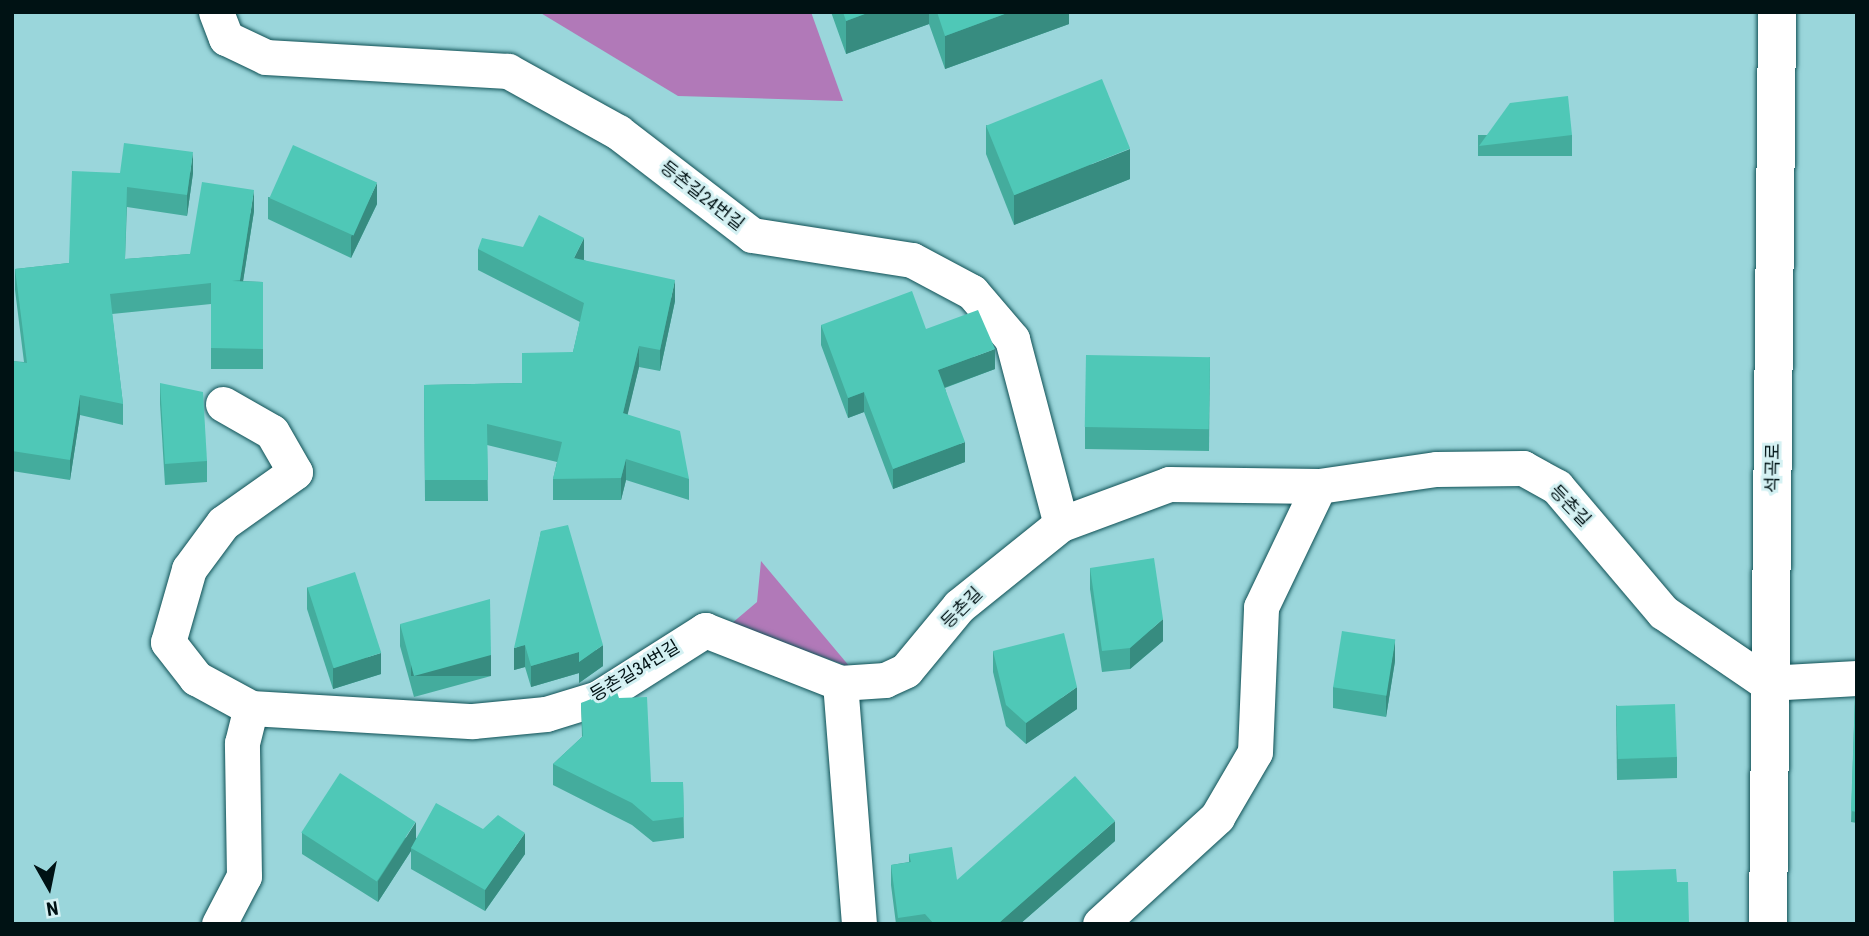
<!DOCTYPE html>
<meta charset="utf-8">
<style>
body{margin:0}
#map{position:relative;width:1869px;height:936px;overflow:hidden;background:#9ad6db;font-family:"Roboto Condensed","Noto Sans KR",sans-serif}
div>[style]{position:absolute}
.forest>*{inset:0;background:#b179b8}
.roads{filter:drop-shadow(0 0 2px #105156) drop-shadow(0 0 2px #105156)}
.street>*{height:35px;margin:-17.5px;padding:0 17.5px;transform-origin:17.5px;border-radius:17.5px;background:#fff}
.secondary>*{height:38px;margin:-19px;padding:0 19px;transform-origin:19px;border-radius:19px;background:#fff}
.wall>*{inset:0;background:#44ac9d;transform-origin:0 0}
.shaded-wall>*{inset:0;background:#378c80;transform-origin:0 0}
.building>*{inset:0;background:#4fc8b7;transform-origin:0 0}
span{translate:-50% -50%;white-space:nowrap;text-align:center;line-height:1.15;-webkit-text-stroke:6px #d4f1f3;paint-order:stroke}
.street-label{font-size:18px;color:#001214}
.frame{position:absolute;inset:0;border:14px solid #001214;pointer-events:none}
.north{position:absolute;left:14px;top:852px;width:70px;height:70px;-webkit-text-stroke:5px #d4f1f3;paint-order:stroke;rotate:171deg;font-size:19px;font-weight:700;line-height:28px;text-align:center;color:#001214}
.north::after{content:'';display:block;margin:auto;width:24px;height:32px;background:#001214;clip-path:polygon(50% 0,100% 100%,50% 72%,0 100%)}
</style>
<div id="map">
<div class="forest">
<div style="clip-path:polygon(539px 12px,811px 12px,843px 101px,678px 96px)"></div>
<div style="clip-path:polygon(761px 561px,850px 667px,731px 624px,757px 602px)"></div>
</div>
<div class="roads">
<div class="street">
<div style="left:216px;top:12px;width:28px;rotate:69deg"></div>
<div style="left:226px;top:38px;width:44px;rotate:25.4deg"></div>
<div style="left:266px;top:57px;width:242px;rotate:3.3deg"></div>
<div style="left:508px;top:71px;width:126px;rotate:29deg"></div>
<div style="left:618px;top:132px;width:169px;rotate:37.5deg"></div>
<div style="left:752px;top:235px;width:162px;rotate:8.9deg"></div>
<div style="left:912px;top:260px;width:68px;rotate:28.1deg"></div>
<div style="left:972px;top:292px;width:62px;rotate:49.6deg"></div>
<div style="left:1012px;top:339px;width:191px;rotate:75.2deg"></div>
<div style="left:223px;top:404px;width:56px;rotate:29.7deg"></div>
<div style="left:272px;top:432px;width:46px;rotate:60.1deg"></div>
<div style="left:295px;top:472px;width:88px;rotate:144.7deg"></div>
<div style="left:223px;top:523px;width:57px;rotate:126.5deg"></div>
<div style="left:189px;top:569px;width:76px;rotate:106deg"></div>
<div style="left:168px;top:642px;width:46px;rotate:52.1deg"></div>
<div style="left:196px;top:678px;width:63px;rotate:28.6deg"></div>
<div style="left:251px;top:708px;width:222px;rotate:3.4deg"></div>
<div style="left:473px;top:721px;width:73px;rotate:-5.5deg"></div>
<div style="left:546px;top:714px;width:54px;rotate:-17.1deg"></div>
<div style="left:598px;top:698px;width:127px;rotate:-32.4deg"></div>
<div style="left:705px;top:630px;width:145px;rotate:21.4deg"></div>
<div style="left:219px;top:924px;width:54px;rotate:-62.5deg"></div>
<div style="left:244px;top:876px;width:133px;rotate:-90.9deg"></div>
<div style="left:242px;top:743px;width:36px;rotate:-76deg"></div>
<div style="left:859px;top:924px;width:242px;rotate:-94.5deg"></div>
<div style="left:840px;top:683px;width:45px;rotate:-3.8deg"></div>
<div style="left:885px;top:680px;width:23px;rotate:-25deg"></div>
<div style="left:906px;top:670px;width:83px;rotate:-50.4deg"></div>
<div style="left:959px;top:606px;width:131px;rotate:-38.8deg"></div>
<div style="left:1061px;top:524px;width:115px;rotate:-20.3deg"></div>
<div style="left:1169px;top:484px;width:150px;rotate:0.8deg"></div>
<div style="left:1319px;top:486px;width:118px;rotate:-8.3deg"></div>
<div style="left:1436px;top:469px;width:87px;rotate:-0.7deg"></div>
<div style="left:1523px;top:468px;width:39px;rotate:29deg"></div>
<div style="left:1557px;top:487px;width:164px;rotate:49.7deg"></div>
<div style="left:1663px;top:612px;width:126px;rotate:34.3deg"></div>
<div style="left:1767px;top:683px;width:90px;rotate:-3.2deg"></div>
<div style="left:1100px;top:924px;width:159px;rotate:-42.4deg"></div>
<div style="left:1217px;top:817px;width:75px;rotate:-59.7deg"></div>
<div style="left:1255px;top:752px;width:145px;rotate:-87.6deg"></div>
<div style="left:1261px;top:607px;width:134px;rotate:-64.4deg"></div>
</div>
<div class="secondary">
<div style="left:1768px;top:924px;width:912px;rotate:-89.43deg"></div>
</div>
</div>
<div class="wall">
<div style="clip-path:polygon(831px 12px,1069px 12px,1069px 24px,945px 69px,929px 24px,846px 54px)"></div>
<div style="clip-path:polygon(986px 125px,1130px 179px,1014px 225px,986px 154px)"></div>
<div style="left:1572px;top:135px;width:21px;height:94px;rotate:90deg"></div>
<div style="clip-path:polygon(120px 173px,193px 173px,187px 216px,127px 207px,125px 259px,190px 254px,254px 211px,243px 281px,263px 282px,263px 369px,211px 369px,211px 304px,112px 314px,123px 404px,123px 425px,80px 415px,70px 480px,12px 471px,12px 361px,24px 362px,15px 290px,15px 269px,69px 263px)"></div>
<div style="clip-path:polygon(268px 197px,377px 204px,351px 258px,268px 219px)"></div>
<div style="clip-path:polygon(478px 249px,584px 259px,584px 260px,675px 301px,660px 371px,639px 367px,627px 415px,689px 479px,689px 500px,626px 480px,621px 500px,553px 500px,553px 479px,557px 462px,487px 445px,488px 501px,425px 501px,424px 385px,522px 383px,573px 352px,580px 322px,478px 270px)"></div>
<div style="clip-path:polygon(821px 325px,926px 329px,995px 369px,945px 388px,965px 462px,893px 489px,864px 412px,848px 418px,821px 345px)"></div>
<div style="clip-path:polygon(1210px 357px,1209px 451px,1085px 449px,1085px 427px)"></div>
<div style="clip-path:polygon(160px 383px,207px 461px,207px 482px,165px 485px,160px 404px)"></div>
<div style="clip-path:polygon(541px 531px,603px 666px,579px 683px,579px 673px,531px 687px,525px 667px,514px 670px)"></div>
<div style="clip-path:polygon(1090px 568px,1163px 641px,1130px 669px,1102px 672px,1090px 589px)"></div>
<div style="clip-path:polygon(307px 587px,381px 674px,333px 689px,307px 609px)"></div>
<div style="clip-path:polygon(400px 624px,491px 676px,414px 697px,400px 646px)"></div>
<div style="clip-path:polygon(993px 651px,1077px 709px,1026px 744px,1006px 726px,993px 672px)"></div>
<div style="clip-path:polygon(1395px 661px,1386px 717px,1333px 708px,1333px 687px)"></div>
<div style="clip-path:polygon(1855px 696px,1857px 696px,1857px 823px,1851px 822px)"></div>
<div style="clip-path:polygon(619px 698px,651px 782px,683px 782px,684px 838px,653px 842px,632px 825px,553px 785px,553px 764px,582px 737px,581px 703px)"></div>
<div style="clip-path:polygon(1616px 705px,1677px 757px,1677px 778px,1617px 780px)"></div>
<div style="clip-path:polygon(302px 833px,416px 838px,525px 854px,485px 911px,411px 869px,411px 851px,378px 902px,302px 854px)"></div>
<div style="clip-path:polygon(1115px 841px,1020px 924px,896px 924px,891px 885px,891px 865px,909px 862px,909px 854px,957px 880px)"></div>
</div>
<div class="shaded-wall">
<div style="clip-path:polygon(870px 12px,929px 12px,929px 24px,846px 54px,846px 21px)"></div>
<div style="clip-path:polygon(1010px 12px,1069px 12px,1069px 24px,945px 69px,945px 36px)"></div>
<div style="clip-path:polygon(1130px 149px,1130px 179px,1014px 225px,1014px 195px)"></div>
<div style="clip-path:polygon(193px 152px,193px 173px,187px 216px,187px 195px)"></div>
<div style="clip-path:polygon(377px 183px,377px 204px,351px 258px,351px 237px)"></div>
<div style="clip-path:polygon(254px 190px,254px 211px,240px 301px,240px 280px)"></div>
<div style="clip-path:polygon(584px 238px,584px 259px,574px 279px,574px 258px)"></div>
<div style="clip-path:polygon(675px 280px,675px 301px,660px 371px,660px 350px)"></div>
<div style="clip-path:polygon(639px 346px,639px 367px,623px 434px,623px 413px)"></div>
<div style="clip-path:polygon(995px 349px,995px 369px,938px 390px,938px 370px)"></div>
<div style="clip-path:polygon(864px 392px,864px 412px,848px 418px,848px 398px)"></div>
<div style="clip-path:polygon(80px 395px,80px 415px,70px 480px,70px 460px)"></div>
<div style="clip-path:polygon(965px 442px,965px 462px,893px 489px,893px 469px)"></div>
<div style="clip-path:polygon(626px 459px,626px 480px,621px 500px,621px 478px)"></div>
<div style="clip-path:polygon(1163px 619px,1163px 641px,1130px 669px,1130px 648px)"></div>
<div style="clip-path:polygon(1395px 639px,1395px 661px,1386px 717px,1386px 695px)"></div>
<div style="clip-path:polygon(525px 645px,525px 667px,514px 670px,514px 648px)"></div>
<div style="clip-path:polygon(603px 645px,603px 666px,579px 683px,579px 662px)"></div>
<div style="clip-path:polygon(579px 652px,579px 673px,531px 687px,531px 666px)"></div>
<div style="clip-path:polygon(381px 653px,381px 674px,333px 689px,333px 668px)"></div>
<div style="left:491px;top:655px;width:21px;height:80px;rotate:90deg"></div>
<div style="clip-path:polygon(1077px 687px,1077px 709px,1026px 744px,1026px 723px)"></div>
<div style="clip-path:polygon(1115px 821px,1115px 841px,1020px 924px,1000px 924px,1000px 922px)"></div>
<div style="clip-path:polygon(416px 822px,416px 843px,411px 848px,411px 851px,378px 902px,378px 881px)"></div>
<div style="clip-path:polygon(525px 833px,525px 854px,485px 911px,485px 890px)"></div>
</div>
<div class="building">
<div style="clip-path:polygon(843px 12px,870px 12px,846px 21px)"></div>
<div style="clip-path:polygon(937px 12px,1010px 12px,945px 36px)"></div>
<div style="left:1102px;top:79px;width:75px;height:125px;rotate:68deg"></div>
<div style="clip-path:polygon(1568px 96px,1572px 135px,1479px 146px,1510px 103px)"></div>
<div style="clip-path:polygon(124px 143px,193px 152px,187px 195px,127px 187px,125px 259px,190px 254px,202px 182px,254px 190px,240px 280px,232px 281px,263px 282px,263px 349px,211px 348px,211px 283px,110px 294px,123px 404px,80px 395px,70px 460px,12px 451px,12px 361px,27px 363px,15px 269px,69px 263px,72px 171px,120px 173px)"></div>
<div style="left:293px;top:145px;width:92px;height:58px;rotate:24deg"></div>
<div style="clip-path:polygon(539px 215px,584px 238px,574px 258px,675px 280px,660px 350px,639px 346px,623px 413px,680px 431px,689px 479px,626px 459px,621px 478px,553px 479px,562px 442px,487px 424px,488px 480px,425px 480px,424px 385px,522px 383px,522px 353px,573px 352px,584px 303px,478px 249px,482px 238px,523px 247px)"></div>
<div style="clip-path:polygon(912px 291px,926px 329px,978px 310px,995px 349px,938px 370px,965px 442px,893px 469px,864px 392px,848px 398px,821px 325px)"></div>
<div style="left:1086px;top:355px;width:124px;height:72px;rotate:1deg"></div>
<div style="clip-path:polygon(160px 383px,203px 392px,207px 461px,165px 464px)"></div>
<div style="clip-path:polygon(568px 525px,603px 645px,579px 662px,579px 652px,531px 666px,525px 645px,514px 648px,541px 531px)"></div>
<div style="clip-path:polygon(1154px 558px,1163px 619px,1130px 648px,1102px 651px,1090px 568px)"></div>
<div style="left:355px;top:572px;width:85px;height:50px;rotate:72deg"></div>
<div style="clip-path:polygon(490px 599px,491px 655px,414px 676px,400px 624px)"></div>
<div style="left:1342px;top:631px;width:54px;height:57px;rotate:9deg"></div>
<div style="clip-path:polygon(1064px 633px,1077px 687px,1026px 723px,1006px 705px,993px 651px)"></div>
<div style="clip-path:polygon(616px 689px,619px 698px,647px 697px,651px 782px,683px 782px,684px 817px,653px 821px,632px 803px,553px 764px,583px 736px,581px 703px)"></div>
<div style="clip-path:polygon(1855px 696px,1857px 696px,1857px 812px,1851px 811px)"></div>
<div style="left:1675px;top:704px;width:53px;height:59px;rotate:88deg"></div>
<div style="left:340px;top:773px;width:90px;height:71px;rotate:33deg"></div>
<div style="clip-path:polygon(1075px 776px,1115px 821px,1000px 922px,1001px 924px,934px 924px,925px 914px,898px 918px,891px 865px,911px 862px,909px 854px,952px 847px,957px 880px)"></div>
<div style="clip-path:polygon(436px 803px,483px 829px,498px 815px,525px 833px,485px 890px,411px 848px)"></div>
<div style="clip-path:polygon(1676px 869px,1677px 882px,1688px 882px,1689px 924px,1614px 924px,1613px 871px)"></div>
</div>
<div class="street-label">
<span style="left:702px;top:196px;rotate:38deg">등촌길24번길</span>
<span style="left:1773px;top:468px;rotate:-89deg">석곡로</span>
<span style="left:1570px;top:506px;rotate:46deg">등촌길</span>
<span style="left:962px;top:608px;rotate:-45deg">등촌길</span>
<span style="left:635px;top:671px;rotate:-31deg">등촌길34번길</span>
</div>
<div class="frame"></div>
<div class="north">N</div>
</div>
